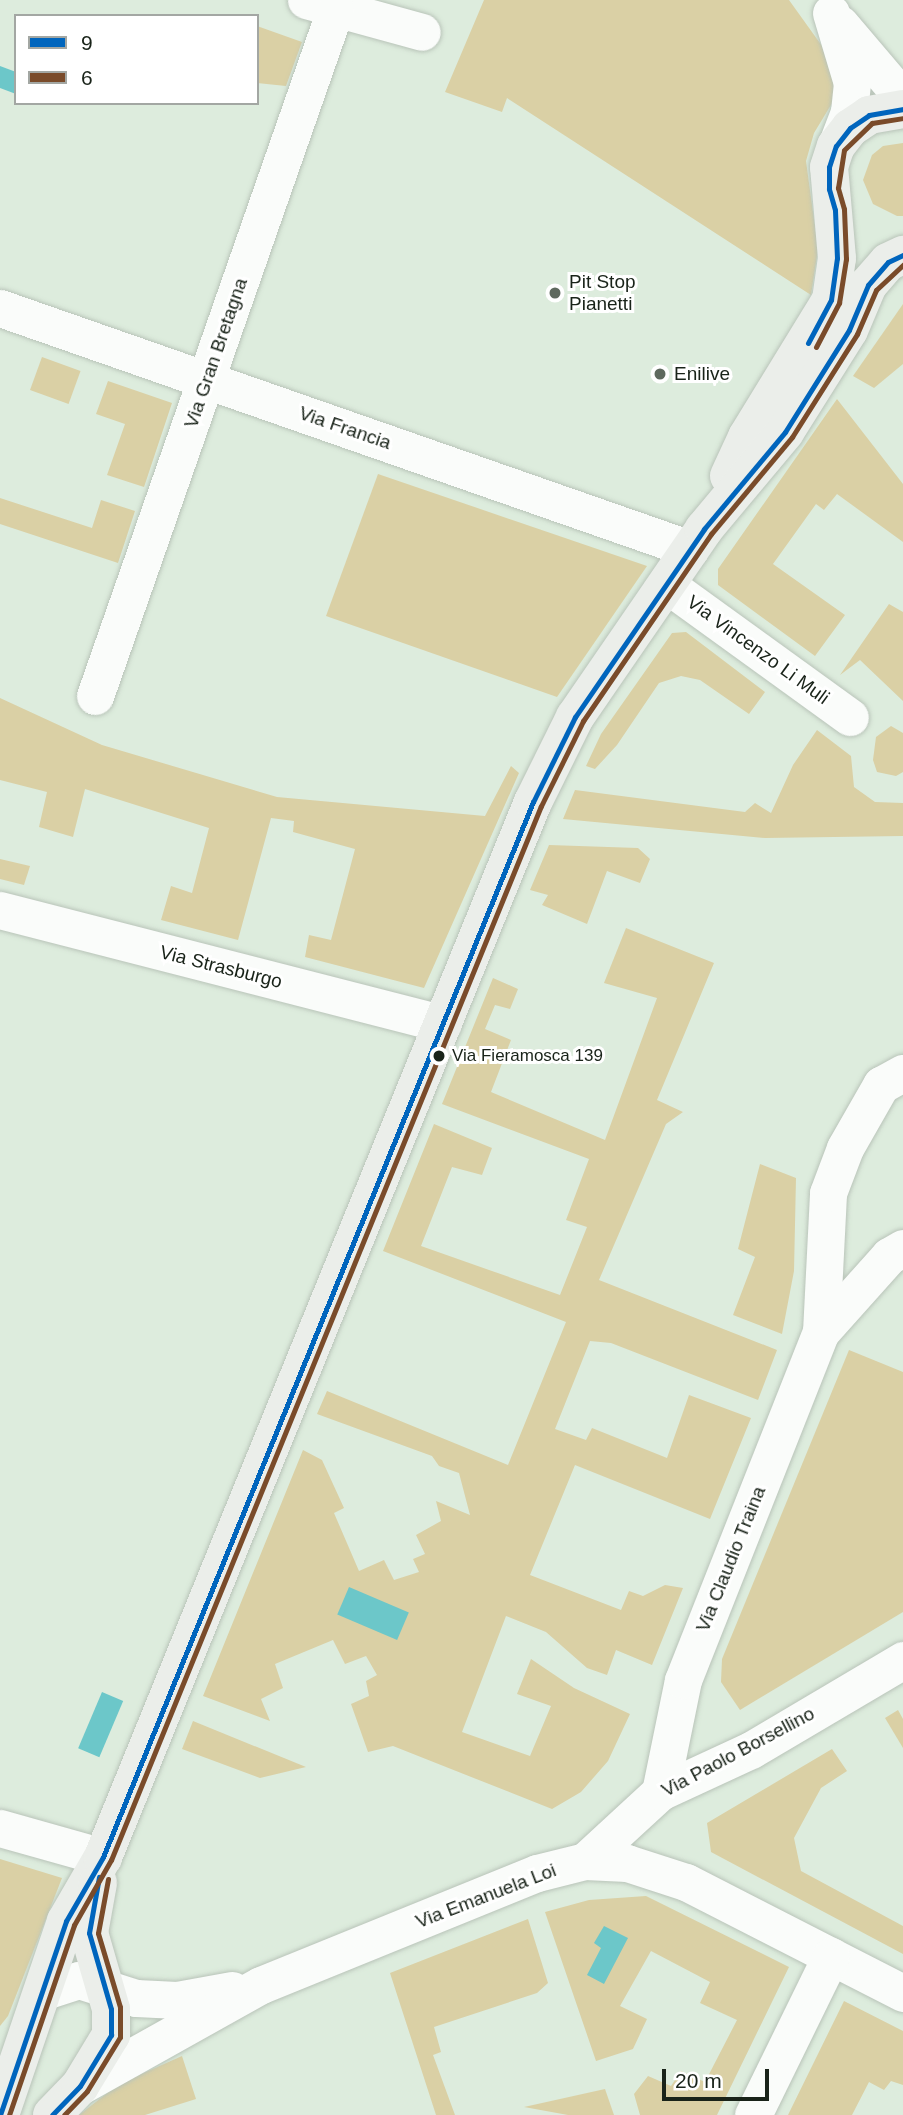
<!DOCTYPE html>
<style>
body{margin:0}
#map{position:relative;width:903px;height:2115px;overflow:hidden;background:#ddecdd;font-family:Helvetica,sans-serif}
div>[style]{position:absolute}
.green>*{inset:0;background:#dad0a5;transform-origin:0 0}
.water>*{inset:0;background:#6cc7c9;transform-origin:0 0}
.roads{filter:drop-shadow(0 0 2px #b9c4b9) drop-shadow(0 0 2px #b9c4b9)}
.minor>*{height:37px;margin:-18.5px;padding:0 18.5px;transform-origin:18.5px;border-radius:18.5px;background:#fafcfa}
.secondary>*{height:38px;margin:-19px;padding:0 19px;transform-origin:19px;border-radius:19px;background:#ebeeea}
.bus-1>*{height:5px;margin:-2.5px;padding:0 2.5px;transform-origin:2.5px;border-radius:2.5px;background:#0065bd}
.bus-2>*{height:5px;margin:-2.5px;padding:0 2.5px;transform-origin:2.5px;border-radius:2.5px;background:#7a4b2a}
.dots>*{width:19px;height:19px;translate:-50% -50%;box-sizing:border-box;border:4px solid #fff;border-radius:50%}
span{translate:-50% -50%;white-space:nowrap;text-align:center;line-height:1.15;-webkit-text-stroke:6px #fff;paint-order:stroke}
.bus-label{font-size:17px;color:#192319}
.left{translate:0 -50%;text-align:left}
.poi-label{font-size:19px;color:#192319}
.street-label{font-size:19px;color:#192319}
.legend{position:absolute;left:14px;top:14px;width:245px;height:91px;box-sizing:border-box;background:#fff;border:2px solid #a3a7a3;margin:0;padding:9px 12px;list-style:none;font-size:21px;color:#192319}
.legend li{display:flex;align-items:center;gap:14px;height:35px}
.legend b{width:35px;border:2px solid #a3a7a3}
.scale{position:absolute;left:662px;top:2069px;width:107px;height:32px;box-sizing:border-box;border:4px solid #192319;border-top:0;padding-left:9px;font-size:21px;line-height:24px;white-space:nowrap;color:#192319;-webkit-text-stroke:5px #fff;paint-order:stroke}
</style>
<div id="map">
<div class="green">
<div style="clip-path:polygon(484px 0,789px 0,822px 46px,837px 95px,814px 133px,806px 161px,818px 249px,811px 295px,507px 98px,502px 112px,445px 92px)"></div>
<div style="clip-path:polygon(257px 26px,302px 42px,286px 86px,257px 83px)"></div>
<div style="clip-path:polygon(903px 143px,903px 216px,897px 216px,873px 204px,863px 180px,872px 155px,883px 146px)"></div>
<div style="clip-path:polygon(903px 304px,903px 364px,874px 388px,853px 376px)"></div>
<div style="left:42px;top:357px;width:41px;height:35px;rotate:20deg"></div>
<div style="clip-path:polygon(108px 381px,172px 403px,144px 487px,107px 475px,125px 424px,96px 414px)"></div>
<div style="clip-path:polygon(837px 399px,903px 484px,903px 542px,837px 494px,824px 510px,816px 504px,773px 564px,845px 615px,815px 656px,718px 585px,718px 569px)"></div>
<div style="clip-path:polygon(378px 474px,647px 566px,557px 697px,326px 616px)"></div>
<div style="clip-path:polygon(0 498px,92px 528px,101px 500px,135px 511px,118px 563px,0 524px)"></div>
<div style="clip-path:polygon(889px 604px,903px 612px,903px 701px,860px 660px,840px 675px)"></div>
<div style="clip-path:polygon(686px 632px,765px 692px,749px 714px,700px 680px,681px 676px,659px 683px,617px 745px,595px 769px,586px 766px,601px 734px,672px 633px)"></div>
<div style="clip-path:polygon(0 698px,102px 745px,277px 797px,485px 816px,511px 766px,519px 773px,424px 988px,305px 957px,309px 935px,331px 940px,355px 849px,293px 832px,294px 821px,271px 818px,238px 940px,161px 920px,171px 886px,192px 893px,209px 828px,85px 789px,73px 837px,39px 827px,47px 792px,0 780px)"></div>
<div style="clip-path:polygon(891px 726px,903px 733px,903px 772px,896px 776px,877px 772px,873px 760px,876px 737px)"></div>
<div style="clip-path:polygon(817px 730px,851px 756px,854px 787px,875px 802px,903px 803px,903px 836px,765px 838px,563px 819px,575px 790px,745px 812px,755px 803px,771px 813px,793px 765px)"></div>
<div style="clip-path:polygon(549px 845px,638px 848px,650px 859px,640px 883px,607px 871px,587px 924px,542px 905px,548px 895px,530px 890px)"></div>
<div style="clip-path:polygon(0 859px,30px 866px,24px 885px,0 879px)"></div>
<div style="clip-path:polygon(626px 928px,714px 963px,657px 1100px,683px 1112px,666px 1124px,599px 1280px,777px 1350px,758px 1400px,611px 1343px,590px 1341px,555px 1429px,586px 1440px,592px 1428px,667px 1458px,689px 1395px,751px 1418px,710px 1519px,575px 1465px,530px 1575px,621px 1610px,629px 1591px,643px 1596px,665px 1585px,683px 1588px,652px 1665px,616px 1650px,607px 1675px,587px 1668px,546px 1632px,506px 1616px,462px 1732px,530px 1756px,551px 1706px,517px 1694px,531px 1659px,574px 1688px,630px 1714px,608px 1761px,581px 1792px,552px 1809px,393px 1746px,368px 1752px,351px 1704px,369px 1696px,366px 1681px,377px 1675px,366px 1656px,345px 1664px,333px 1640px,275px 1664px,283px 1688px,261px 1699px,270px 1721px,203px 1696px,303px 1450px,322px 1460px,344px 1508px,334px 1513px,359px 1571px,384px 1560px,394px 1580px,419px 1572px,413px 1559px,425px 1554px,416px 1535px,441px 1521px,436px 1501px,470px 1515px,459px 1473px,439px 1466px,432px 1456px,317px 1414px,327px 1391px,508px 1465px,566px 1322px,383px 1251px,434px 1124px,492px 1148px,482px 1175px,452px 1167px,421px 1246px,560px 1295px,587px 1227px,566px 1220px,589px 1159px,442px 1104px,493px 978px,518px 989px,510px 1009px,495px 1005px,485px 1029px,511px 1040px,491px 1092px,605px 1140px,657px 998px,604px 983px)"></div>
<div style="clip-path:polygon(760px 1164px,796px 1178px,794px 1271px,782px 1334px,733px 1315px,755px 1257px,738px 1249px)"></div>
<div style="clip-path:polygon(849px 1350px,903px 1372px,903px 1612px,740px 1710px,721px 1682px,722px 1659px)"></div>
<div style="clip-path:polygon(898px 1710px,903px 1719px,903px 1748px,885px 1718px)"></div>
<div style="clip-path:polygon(193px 1721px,306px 1767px,260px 1778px,182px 1749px)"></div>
<div style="clip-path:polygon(832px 1749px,847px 1771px,821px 1788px,794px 1838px,801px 1871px,903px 1926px,903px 1954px,711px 1852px,707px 1823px)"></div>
<div style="clip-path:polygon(0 1859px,62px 1878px,8px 2016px,0 2026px)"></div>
<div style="clip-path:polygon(646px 1896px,789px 1967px,717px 2115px,640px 2115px,634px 2094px,648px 2076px,671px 2086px,681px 2071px,705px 2082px,737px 2020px,700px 2003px,710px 1982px,651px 1951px,620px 2006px,647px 2019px,633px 2049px,596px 2061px,545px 1912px,589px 1900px)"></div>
<div style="clip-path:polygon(528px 1919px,548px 1983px,537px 1993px,434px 2027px,441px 2052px,433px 2055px,455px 2115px,436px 2115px,390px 1973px)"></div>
<div style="clip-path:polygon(844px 2001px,903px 2031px,903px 2085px,891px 2081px,884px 2090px,869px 2082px,852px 2115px,788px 2115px)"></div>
<div style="clip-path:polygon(182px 2056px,196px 2099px,145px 2115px,79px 2115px,119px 2084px)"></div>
<div style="clip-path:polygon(605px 2089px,614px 2115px,568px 2115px,524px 2107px)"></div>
</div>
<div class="water">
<div style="clip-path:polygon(0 66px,16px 72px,16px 94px,0 88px)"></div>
<div style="left:349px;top:1587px;width:65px;height:30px;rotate:23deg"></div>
<div style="left:102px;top:1692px;width:23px;height:61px;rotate:23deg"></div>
<div style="clip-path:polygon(604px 1926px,628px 1938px,604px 1984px,587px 1975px,601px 1948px,594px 1943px)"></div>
</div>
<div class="roads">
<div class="minor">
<div style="left:306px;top:0;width:120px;rotate:15.4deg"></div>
<div style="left:831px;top:13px;width:73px;rotate:73.3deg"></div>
<div style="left:852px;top:83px;width:29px;rotate:96deg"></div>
<div style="left:849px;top:112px;width:36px;rotate:111deg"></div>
<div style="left:840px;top:24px;width:97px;rotate:49.6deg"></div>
<div style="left:0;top:308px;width:731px;rotate:19.25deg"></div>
<div style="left:666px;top:584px;width:227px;rotate:35.9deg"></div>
<div style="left:95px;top:696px;width:727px;rotate:-70.72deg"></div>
<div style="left:0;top:910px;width:457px;rotate:14.4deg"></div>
<div style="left:821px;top:1332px;width:139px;rotate:-87.1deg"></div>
<div style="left:828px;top:1193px;width:48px;rotate:-69.3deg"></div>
<div style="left:845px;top:1148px;width:73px;rotate:-60.3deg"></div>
<div style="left:881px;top:1085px;width:25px;rotate:-29deg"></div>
<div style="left:660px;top:1792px;width:114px;rotate:-78.4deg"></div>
<div style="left:683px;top:1680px;width:374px;rotate:-68.4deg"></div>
<div style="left:821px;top:1332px;width:102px;rotate:-48.2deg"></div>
<div style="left:889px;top:1256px;width:16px;rotate:-30deg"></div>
<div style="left:0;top:1828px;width:107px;rotate:15.7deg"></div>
<div style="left:585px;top:1861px;width:102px;rotate:-42.6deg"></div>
<div style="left:660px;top:1792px;width:100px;rotate:-24.8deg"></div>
<div style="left:751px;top:1750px;width:177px;rotate:-30.6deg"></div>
<div style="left:42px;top:1992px;width:39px;rotate:-18deg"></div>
<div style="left:79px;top:1980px;width:60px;rotate:17.5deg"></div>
<div style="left:136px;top:1998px;width:41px;rotate:2.8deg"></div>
<div style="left:177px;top:2000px;width:56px;rotate:-10.3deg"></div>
<div style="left:80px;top:2086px;width:207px;rotate:-29.2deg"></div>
<div style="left:261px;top:1985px;width:298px;rotate:-22.1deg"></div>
<div style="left:537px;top:1873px;width:49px;rotate:-14deg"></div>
<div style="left:585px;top:1861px;width:42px;rotate:2.7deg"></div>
<div style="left:627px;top:1863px;width:62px;rotate:17.9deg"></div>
<div style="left:686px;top:1882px;width:244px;rotate:27.1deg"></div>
<div style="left:753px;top:2115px;width:177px;rotate:-63.9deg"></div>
</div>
<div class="secondary">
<div style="left:729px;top:476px;width:43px;rotate:-65.2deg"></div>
<div style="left:747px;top:437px;width:161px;rotate:-58.5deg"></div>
<div style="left:831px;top:300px;width:42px;rotate:-81.9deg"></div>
<div style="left:837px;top:258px;width:91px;rotate:-95deg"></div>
<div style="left:829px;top:167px;width:22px;rotate:-72deg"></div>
<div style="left:836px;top:146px;width:23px;rotate:-52deg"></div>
<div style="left:850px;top:128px;width:23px;rotate:-34deg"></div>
<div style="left:869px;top:115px;width:35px;rotate:-10deg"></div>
<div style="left:0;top:2115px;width:205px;rotate:-71.2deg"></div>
<div style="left:66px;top:1921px;width:74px;rotate:-60deg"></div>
<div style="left:103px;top:1857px;width:1139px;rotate:-67.83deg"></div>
<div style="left:533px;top:802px;width:95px;rotate:-63.7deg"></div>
<div style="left:575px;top:717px;width:228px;rotate:-55.5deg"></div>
<div style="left:704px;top:529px;width:126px;rotate:-50.1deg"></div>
<div style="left:785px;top:432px;width:120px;rotate:-57.9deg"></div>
<div style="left:849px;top:330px;width:49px;rotate:-67.1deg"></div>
<div style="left:868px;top:285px;width:30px;rotate:-49deg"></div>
<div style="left:888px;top:262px;width:17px;rotate:-25deg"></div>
<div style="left:52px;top:2115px;width:40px;rotate:-46deg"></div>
<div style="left:80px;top:2086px;width:60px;rotate:-58.7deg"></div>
<div style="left:111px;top:2035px;width:26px;rotate:-90deg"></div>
<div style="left:111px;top:2009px;width:79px;rotate:-106.1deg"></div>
<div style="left:89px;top:1933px;width:51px;rotate:-79.8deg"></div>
</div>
</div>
<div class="bus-1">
<div style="left:808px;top:343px;width:49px;rotate:-61.9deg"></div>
<div style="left:831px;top:300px;width:42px;rotate:-81.9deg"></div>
<div style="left:837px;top:258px;width:48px;rotate:-92.4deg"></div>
<div style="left:835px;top:210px;width:22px;rotate:-106deg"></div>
<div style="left:829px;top:189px;width:22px;rotate:-90deg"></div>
<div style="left:829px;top:167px;width:22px;rotate:-72deg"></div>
<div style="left:836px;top:146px;width:23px;rotate:-52deg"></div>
<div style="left:850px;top:128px;width:23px;rotate:-34deg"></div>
<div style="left:869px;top:115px;width:35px;rotate:-10deg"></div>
<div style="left:0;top:2115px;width:205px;rotate:-71.2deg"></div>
<div style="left:66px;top:1921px;width:74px;rotate:-60deg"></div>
<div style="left:103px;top:1857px;width:1139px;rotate:-67.83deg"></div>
<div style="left:533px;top:802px;width:95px;rotate:-63.7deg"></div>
<div style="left:575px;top:717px;width:228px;rotate:-55.5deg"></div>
<div style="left:704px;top:529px;width:126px;rotate:-50.1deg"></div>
<div style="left:785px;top:432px;width:120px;rotate:-57.9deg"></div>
<div style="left:849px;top:330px;width:49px;rotate:-67.1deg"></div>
<div style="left:868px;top:285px;width:30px;rotate:-49deg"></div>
<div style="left:888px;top:262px;width:17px;rotate:-25deg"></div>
<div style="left:52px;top:2115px;width:40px;rotate:-46deg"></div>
<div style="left:80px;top:2086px;width:60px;rotate:-58.7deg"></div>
<div style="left:111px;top:2035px;width:26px;rotate:-90deg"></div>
<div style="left:111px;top:2009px;width:79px;rotate:-106.1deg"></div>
<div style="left:89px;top:1933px;width:57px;rotate:-79.9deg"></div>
</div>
<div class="bus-2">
<div style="left:816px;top:347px;width:50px;rotate:-62.4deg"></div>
<div style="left:839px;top:303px;width:45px;rotate:-81deg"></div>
<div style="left:846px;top:259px;width:50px;rotate:-92.3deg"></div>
<div style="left:844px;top:209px;width:22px;rotate:-106deg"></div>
<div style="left:838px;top:188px;width:38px;rotate:-81deg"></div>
<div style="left:844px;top:150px;width:39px;rotate:-44deg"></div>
<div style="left:872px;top:123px;width:31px;rotate:-9deg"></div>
<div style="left:9px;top:2115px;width:201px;rotate:-71.1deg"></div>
<div style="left:74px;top:1925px;width:75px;rotate:-60.4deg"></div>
<div style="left:111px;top:1860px;width:1138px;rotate:-67.81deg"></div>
<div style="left:541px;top:806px;width:95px;rotate:-63.7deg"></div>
<div style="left:583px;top:721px;width:227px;rotate:-55.6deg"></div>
<div style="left:711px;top:534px;width:126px;rotate:-50.1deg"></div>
<div style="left:792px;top:437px;width:122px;rotate:-57.7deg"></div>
<div style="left:857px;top:334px;width:48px;rotate:-66.6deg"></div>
<div style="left:876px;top:290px;width:37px;rotate:-43deg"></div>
<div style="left:64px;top:2115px;width:33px;rotate:-46deg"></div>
<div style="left:87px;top:2091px;width:63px;rotate:-58.6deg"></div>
<div style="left:120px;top:2037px;width:30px;rotate:-90deg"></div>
<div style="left:120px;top:2007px;width:77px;rotate:-106.6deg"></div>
<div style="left:98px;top:1933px;width:55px;rotate:-79.5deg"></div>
</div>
<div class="dots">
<div style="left:555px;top:293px;background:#5e695e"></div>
<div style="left:660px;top:374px;background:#5e695e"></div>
<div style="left:439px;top:1056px;background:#192319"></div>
</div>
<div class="bus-label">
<span class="left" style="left:452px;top:1056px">Via Fieramosca 139</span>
</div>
<div class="poi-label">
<span class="left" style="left:569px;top:293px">Pit Stop<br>Pianetti</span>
<span class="left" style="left:674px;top:374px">Enilive</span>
</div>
<div class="street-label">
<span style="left:216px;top:353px;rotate:-71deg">Via Gran Bretagna</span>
<span style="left:345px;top:428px;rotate:19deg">Via Francia</span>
<span style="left:758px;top:650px;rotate:36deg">Via Vincenzo Li Muli</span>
<span style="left:221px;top:967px;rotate:14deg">Via Strasburgo</span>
<span style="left:731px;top:1559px;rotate:-68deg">Via Claudio Traina</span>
<span style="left:738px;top:1752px;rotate:-28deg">Via Paolo Borsellino</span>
<span style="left:486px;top:1896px;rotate:-21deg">Via Emanuela Loi</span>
</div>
<ul class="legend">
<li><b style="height:9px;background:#0065bd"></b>9</li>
<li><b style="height:9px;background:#7a4b2a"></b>6</li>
</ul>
<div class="scale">20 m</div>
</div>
